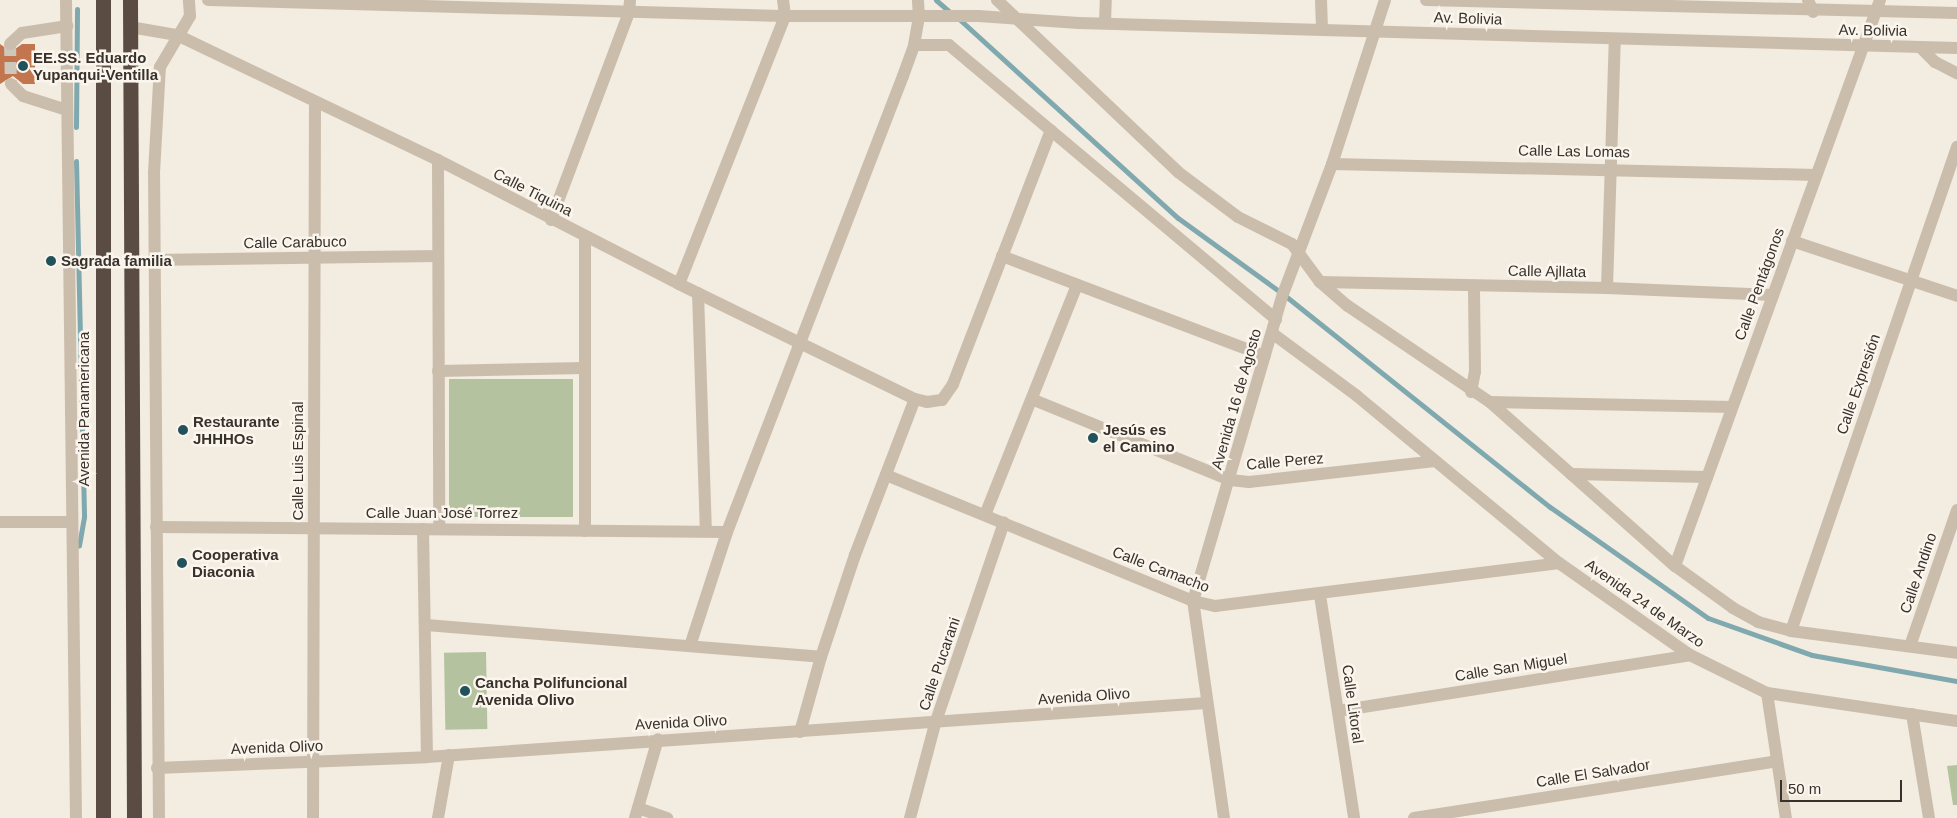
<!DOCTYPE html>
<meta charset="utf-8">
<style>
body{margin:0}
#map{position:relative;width:1957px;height:818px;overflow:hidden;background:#f3ece0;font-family:Helvetica,sans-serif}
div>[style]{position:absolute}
.green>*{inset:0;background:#b4c2a0;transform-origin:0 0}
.stream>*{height:5px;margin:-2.5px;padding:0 2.5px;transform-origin:2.5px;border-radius:2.5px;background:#80a9af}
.building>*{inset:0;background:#c3754e}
.minor-tunnel>*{height:12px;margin-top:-6px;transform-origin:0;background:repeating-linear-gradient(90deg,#cec7bc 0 12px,transparent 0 18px)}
.minor>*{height:12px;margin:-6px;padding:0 6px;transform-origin:6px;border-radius:6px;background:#cbbdac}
.highway>*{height:15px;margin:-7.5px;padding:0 7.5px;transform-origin:7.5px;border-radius:7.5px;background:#5a4c42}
.dots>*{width:14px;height:14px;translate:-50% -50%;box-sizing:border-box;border:2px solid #faf5ed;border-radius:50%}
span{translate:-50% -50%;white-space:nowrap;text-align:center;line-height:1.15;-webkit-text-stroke:5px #faf5ed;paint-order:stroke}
.street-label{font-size:15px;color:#39312b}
.poi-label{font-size:15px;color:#39312b;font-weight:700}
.left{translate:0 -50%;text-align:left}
.scale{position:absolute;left:1780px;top:780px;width:122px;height:22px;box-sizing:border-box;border:2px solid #39312b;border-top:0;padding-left:6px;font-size:15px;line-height:18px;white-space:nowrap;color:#39312b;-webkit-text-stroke:4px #faf5ed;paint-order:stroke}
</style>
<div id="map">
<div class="green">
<div style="left:449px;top:379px;width:124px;height:138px"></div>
<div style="left:486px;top:652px;width:77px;height:42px;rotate:89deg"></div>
<div style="clip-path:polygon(1957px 765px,1957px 805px,1953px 805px,1947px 766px)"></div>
</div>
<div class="stream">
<div style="left:936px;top:0;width:20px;rotate:41deg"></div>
<div style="left:958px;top:18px;width:297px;rotate:42.3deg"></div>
<div style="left:1178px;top:218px;width:130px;rotate:35.9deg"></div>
<div style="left:1283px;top:294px;width:342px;rotate:38.6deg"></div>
<div style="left:1550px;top:507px;width:193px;rotate:35.1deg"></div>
<div style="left:1708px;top:618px;width:110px;rotate:19.6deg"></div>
<div style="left:1812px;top:655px;width:147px;rotate:10.2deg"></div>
<div style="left:76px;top:127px;width:118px;rotate:-89.5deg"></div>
<div style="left:76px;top:161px;width:356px;rotate:88.7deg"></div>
<div style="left:84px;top:517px;width:29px;rotate:100deg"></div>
</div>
<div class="building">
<div style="clip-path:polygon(0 44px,11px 52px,22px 44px,35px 44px,35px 84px,23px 84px,13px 76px,0 84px)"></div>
</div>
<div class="minor-tunnel">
<div style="left:10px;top:44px;width:40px;rotate:88.6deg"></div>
</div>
<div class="minor">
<div style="left:66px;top:0;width:818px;rotate:89.3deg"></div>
<div style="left:208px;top:0;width:577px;rotate:1.59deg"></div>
<div style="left:785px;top:16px;width:193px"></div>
<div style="left:978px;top:16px;width:101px;rotate:4deg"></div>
<div style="left:1079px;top:23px;width:878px;rotate:1.63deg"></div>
<div style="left:997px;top:0;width:250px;rotate:43.5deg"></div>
<div style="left:1178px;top:172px;width:75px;rotate:36.9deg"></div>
<div style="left:1238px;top:217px;width:60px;rotate:26.6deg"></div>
<div style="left:1292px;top:244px;width:47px;rotate:53.6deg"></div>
<div style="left:1320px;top:282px;width:37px;rotate:41deg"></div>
<div style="left:1348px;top:306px;width:171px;rotate:34.1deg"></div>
<div style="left:1490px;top:402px;width:247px;rotate:41.6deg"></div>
<div style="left:1675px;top:566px;width:72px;rotate:35.9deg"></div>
<div style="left:1733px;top:608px;width:29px;rotate:29deg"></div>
<div style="left:1758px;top:622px;width:34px;rotate:15deg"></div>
<div style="left:1791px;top:631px;width:167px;rotate:7.5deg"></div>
<div style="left:1321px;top:0;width:29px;rotate:88deg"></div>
<div style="left:1426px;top:0;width:531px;rotate:1.4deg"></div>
<div style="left:1808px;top:0;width:13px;rotate:67deg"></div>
<div style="left:1105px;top:23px;width:23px;rotate:-88deg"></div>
<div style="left:130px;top:27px;width:48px;rotate:9.7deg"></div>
<div style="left:177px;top:35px;width:289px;rotate:25.6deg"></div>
<div style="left:438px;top:160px;width:271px;rotate:27.2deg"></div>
<div style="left:679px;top:284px;width:263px;rotate:26deg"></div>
<div style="left:915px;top:399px;width:12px;rotate:14deg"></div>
<div style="left:927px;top:402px;width:15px;rotate:-8deg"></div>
<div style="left:942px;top:400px;width:19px;rotate:-55deg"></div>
<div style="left:953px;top:384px;width:272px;rotate:-68.9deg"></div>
<div style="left:10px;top:44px;width:16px;rotate:-43deg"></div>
<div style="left:22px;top:33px;width:46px;rotate:-8.8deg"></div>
<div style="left:914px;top:45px;width:35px"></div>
<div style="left:949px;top:45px;width:427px;rotate:40deg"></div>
<div style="left:1921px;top:48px;width:20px;rotate:45deg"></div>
<div style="left:1935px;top:62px;width:25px;rotate:27deg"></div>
<div style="left:11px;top:84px;width:17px;rotate:45deg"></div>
<div style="left:23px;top:96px;width:46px;rotate:17.7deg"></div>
<div style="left:438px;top:160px;width:369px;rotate:89.8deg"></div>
<div style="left:1332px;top:164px;width:484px;rotate:1.3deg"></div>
<div style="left:551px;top:220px;width:222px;rotate:-69.4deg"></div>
<div style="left:629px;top:12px;width:12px;rotate:-85deg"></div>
<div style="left:585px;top:237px;width:294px;rotate:90deg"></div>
<div style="left:1792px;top:241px;width:174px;rotate:18.4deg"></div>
<div style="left:1002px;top:256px;width:281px;rotate:20.8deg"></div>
<div style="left:153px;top:260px;width:285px;rotate:-0.8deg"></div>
<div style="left:1320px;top:282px;width:287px;rotate:1.2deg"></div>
<div style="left:1607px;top:288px;width:166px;rotate:2.4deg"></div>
<div style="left:679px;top:284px;width:288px;rotate:-68.4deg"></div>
<div style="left:785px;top:16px;width:16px;rotate:-97deg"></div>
<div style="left:1607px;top:288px;width:249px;rotate:-88.2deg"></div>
<div style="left:698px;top:293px;width:237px;rotate:88.1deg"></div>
<div style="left:1272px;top:333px;width:106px;rotate:36.5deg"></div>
<div style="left:1357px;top:396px;width:262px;rotate:39.6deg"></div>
<div style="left:1559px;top:563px;width:160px;rotate:35.1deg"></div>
<div style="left:1690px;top:655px;width:86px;rotate:26.3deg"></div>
<div style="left:1767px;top:693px;width:192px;rotate:8.4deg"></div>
<div style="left:438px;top:371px;width:147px;rotate:-1.2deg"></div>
<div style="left:1471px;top:392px;width:20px;rotate:-79deg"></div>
<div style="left:1475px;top:372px;width:86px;rotate:-90.7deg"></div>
<div style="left:1034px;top:400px;width:212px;rotate:22.2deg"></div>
<div style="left:1230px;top:480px;width:19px;rotate:6deg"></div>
<div style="left:1249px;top:482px;width:187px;rotate:-6.4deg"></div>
<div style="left:1490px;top:402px;width:242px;rotate:1.2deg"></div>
<div style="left:1571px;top:474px;width:136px;rotate:1.3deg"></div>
<div style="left:886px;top:475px;width:332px;rotate:22.3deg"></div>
<div style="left:1193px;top:601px;width:23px;rotate:13deg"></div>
<div style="left:1215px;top:606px;width:347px;rotate:-7.1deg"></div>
<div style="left:985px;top:515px;width:248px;rotate:-68.2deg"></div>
<div style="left:0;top:522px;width:72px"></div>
<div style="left:156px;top:527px;width:571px;rotate:0.5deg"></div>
<div style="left:423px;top:529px;width:228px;rotate:89deg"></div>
<div style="left:1675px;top:566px;width:602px;rotate:-70.09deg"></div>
<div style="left:1320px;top:595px;width:226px;rotate:81.3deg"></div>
<div style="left:426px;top:625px;width:396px;rotate:4.6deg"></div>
<div style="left:1791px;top:631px;width:512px;rotate:-71.07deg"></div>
<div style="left:690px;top:646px;width:120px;rotate:-72deg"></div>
<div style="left:727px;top:532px;width:489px;rotate:-68.9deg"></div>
<div style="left:903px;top:76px;width:33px;rotate:-70deg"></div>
<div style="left:914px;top:45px;width:29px;rotate:-80deg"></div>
<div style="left:919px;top:16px;width:16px;rotate:-94deg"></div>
<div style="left:1910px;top:646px;width:144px;rotate:-70.9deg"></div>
<div style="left:1767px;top:693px;width:126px;rotate:81.4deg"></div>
<div style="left:1338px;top:711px;width:356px;rotate:-9deg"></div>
<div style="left:1912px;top:714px;width:105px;rotate:80.7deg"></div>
<div style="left:800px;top:732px;width:78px;rotate:-74.4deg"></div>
<div style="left:821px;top:657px;width:108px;rotate:-71.6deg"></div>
<div style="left:855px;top:555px;width:167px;rotate:-69deg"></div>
<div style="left:157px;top:768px;width:270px;rotate:-2.3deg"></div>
<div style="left:427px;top:757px;width:781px;rotate:-3.97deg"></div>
<div style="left:638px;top:808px;width:31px;rotate:19deg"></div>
<div style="left:159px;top:818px;width:645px;rotate:-90.44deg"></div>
<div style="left:154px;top:173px;width:106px;rotate:-86.8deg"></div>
<div style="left:160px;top:67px;width:59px;rotate:-59.5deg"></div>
<div style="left:190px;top:16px;width:16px;rotate:-94deg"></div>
<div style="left:313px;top:818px;width:715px;rotate:-89.84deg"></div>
<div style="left:438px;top:818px;width:64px;rotate:-80.1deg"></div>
<div style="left:635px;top:818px;width:82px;rotate:-73.8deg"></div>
<div style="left:910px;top:818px;width:97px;rotate:-75.1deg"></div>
<div style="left:935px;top:724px;width:213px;rotate:-71.1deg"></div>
<div style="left:1224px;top:818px;width:219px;rotate:-98.1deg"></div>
<div style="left:1193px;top:601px;width:320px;rotate:-73.7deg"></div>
<div style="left:1283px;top:294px;width:139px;rotate:-69.3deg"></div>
<div style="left:1332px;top:164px;width:172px;rotate:-72.1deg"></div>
<div style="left:1414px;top:818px;width:367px;rotate:-8.9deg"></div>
</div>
<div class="highway">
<div style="left:103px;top:0;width:818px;rotate:90deg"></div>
<div style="left:130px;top:0;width:818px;rotate:89.72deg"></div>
</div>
<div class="dots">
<div style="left:23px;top:66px;background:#21515a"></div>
<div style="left:51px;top:261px;background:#21515a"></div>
<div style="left:183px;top:430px;background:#21515a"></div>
<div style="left:1093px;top:438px;background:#21515a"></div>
<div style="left:182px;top:563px;background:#21515a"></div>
<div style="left:465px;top:691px;background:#21515a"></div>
</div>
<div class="street-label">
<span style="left:1468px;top:18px;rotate:2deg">Av. Bolivia</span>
<span style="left:1873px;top:30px;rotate:1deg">Av. Bolivia</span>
<span style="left:1574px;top:151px;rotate:1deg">Calle Las Lomas</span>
<span style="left:533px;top:192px;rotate:27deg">Calle Tiquina</span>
<span style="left:295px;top:242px;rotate:-1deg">Calle Carabuco</span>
<span style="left:1547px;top:271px;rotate:1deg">Calle Ajllata</span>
<span style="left:1759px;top:284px;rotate:-70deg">Calle Pentágonos</span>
<span style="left:1858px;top:384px;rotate:-71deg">Calle Expresión</span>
<span style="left:1236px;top:399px;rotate:-74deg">Avenida 16 de Agosto</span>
<span style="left:84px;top:409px;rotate:-90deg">Avenida Panamericana</span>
<span style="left:298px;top:461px;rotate:-90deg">Calle Luis Espinal</span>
<span style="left:1285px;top:461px;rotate:-5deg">Calle Perez</span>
<span style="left:442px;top:513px">Calle Juan José Torrez</span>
<span style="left:1161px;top:569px;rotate:21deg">Calle Camacho</span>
<span style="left:1918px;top:573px;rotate:-71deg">Calle Andino</span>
<span style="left:1645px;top:603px;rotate:35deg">Avenida 24 de Marzo</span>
<span style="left:939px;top:664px;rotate:-71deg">Calle Pucarani</span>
<span style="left:1511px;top:667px;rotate:-9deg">Calle San Miguel</span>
<span style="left:1084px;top:696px;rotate:-4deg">Avenida Olivo</span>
<span style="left:1353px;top:704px;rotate:82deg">Calle Litoral</span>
<span style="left:681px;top:722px;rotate:-3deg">Avenida Olivo</span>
<span style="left:277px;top:747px;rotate:-2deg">Avenida Olivo</span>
<span style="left:1593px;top:773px;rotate:-9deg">Calle El Salvador</span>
</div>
<div class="poi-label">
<span class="left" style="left:33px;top:66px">EE.SS. Eduardo<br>Yupanqui-Ventilla</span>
<span class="left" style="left:61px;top:261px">Sagrada familia</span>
<span class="left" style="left:193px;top:430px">Restaurante<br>JHHHOs</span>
<span class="left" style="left:1103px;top:438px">Jesús es<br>el Camino</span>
<span class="left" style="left:192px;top:563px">Cooperativa<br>Diaconia</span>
<span class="left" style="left:475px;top:691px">Cancha Polifuncional<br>Avenida Olivo</span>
</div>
<div class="scale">50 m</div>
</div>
